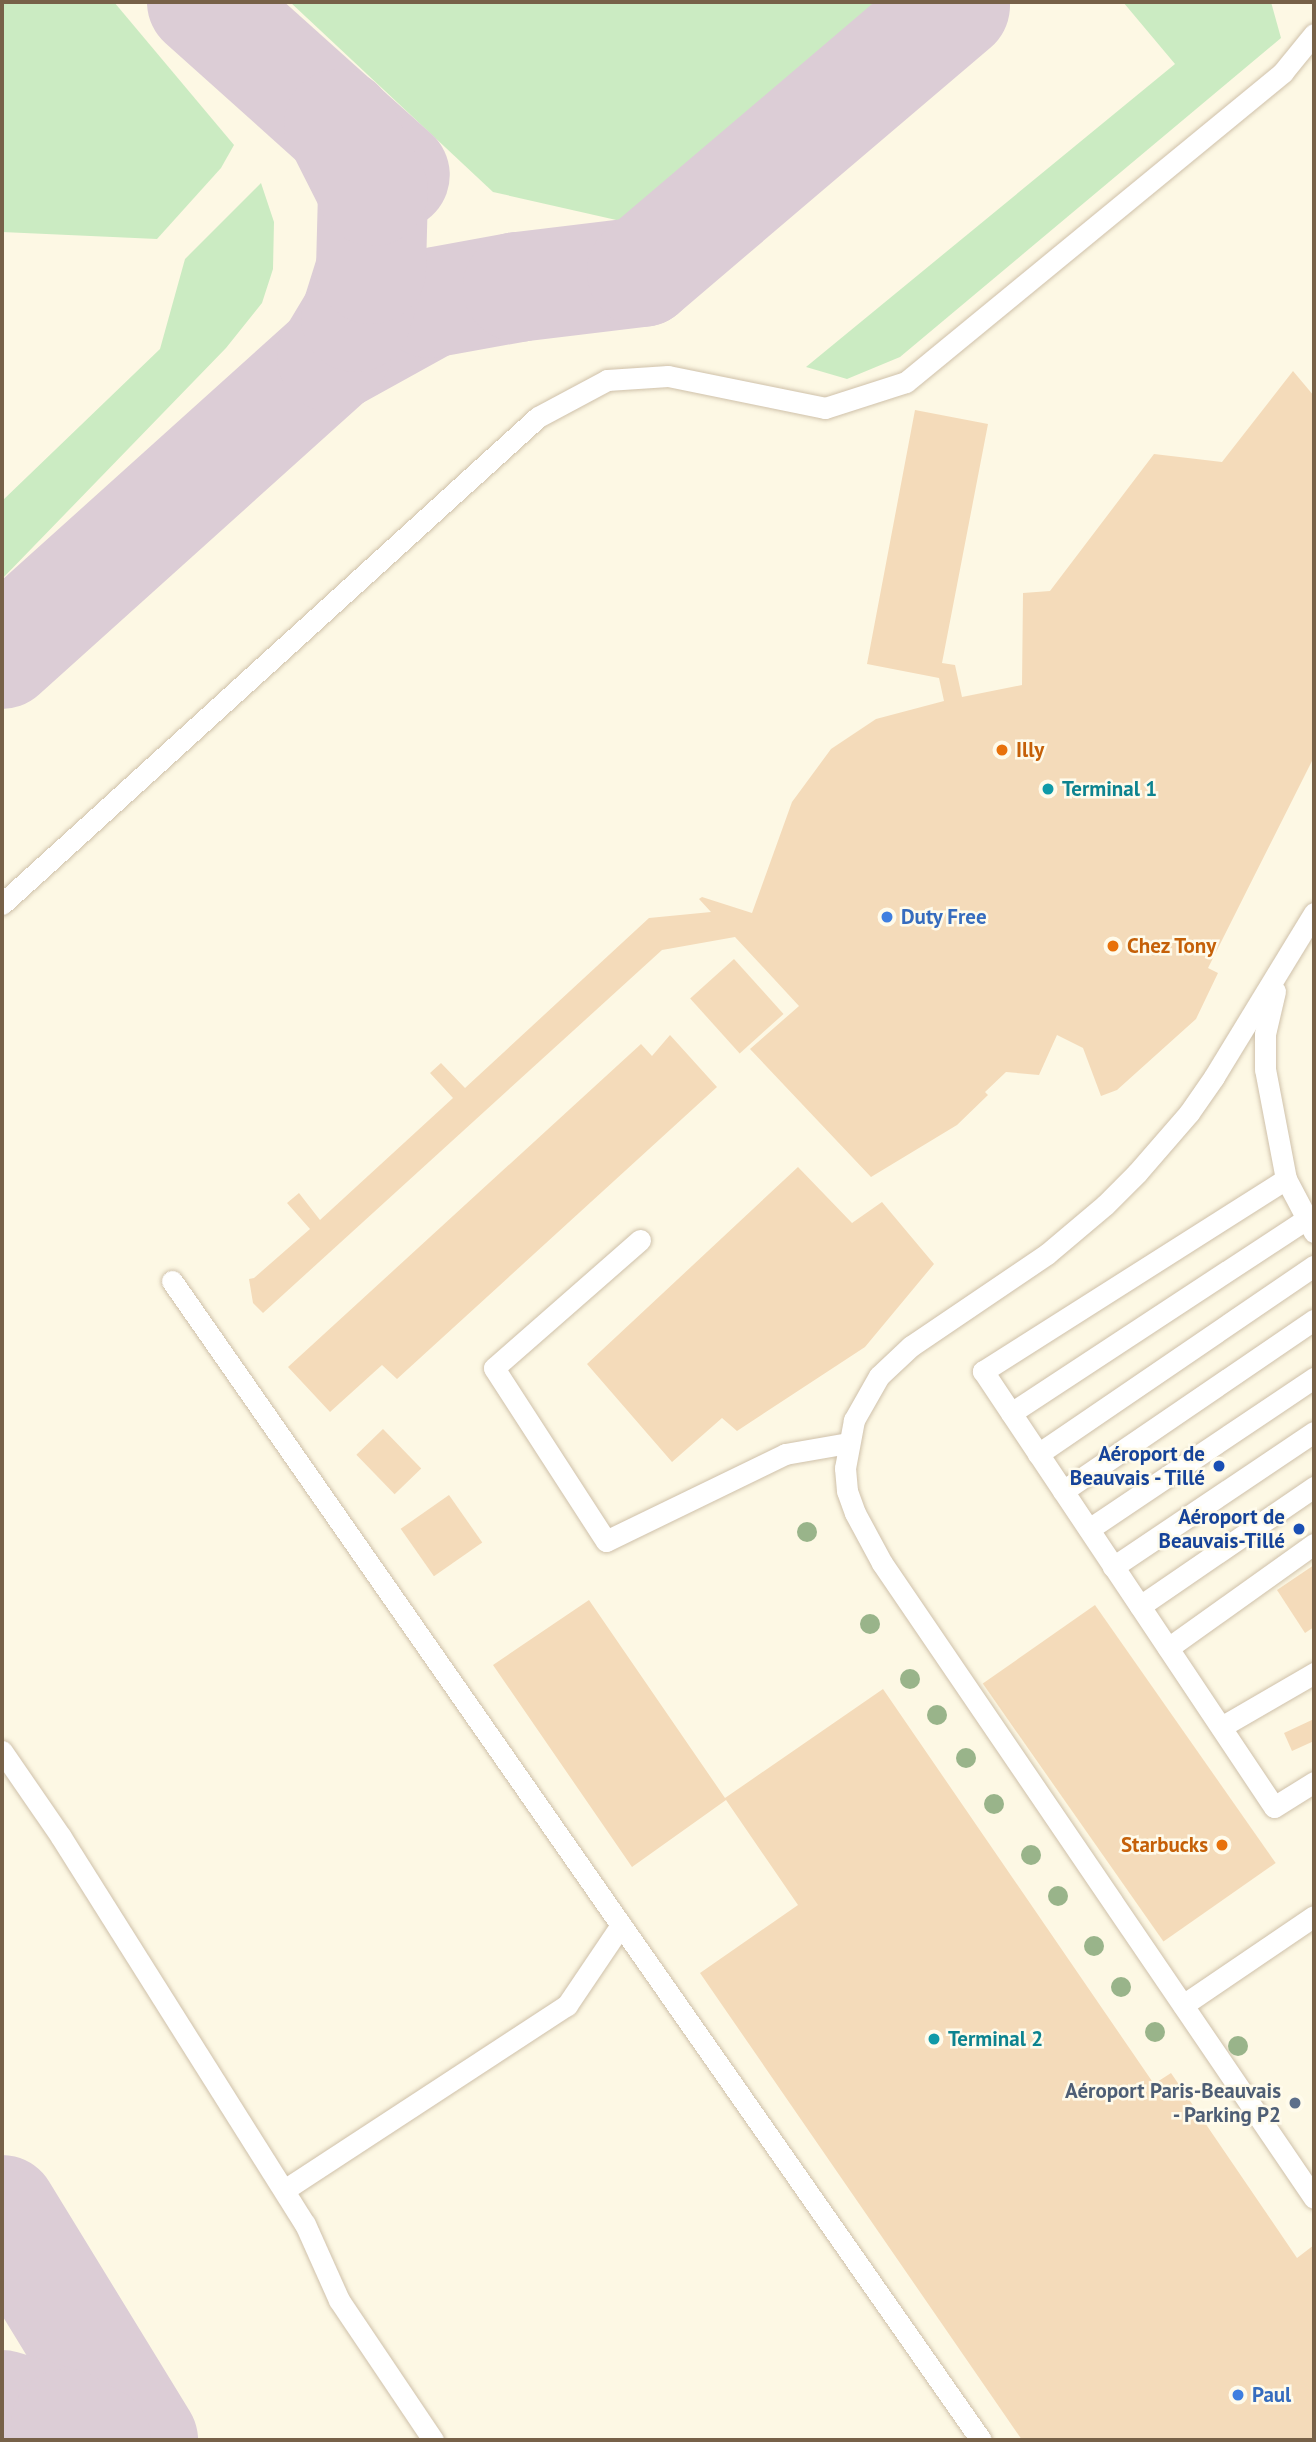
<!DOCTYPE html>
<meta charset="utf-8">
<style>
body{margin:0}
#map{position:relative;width:1316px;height:2442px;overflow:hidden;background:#fdf8e4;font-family:"PT Sans",sans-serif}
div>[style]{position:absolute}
.green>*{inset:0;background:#cbebc2}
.taxiway>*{height:110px;margin:-55px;padding:0 55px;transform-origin:55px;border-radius:55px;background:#dccdd6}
.building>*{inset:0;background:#f4dbba;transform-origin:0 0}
.roads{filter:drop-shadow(0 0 2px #cfc1aa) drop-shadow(0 0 2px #cfc1aa)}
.service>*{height:21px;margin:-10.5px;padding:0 10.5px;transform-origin:10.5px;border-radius:10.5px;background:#fff}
.trees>*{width:20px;height:20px;margin:-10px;border-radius:50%;background:#99b48a}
.dots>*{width:19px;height:19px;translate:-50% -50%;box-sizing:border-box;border:4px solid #fffbeb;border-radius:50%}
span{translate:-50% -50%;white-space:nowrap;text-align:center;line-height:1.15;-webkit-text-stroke:5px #fffbeb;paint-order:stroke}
.food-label{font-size:21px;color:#c56008;font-weight:700}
.left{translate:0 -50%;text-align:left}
.right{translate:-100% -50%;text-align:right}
.culture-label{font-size:21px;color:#0d838f;font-weight:700}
.shop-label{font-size:21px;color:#366cbe;font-weight:700}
.transit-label{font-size:21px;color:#164399;font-weight:700}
.service-label{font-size:21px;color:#4e5e75;font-weight:700}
.frame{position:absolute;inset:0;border:4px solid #776148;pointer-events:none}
</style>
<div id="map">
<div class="green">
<div style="clip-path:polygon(2px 2px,114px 2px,234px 145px,221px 168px,157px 239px,2px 232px)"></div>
<div style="clip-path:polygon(290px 2px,905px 2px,634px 224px,493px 192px)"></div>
<div style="clip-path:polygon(1123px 2px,1271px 2px,1281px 38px,900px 357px,847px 379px,806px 367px,1175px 64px)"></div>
<div style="clip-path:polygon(261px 183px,274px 222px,273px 269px,262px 303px,226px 348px,2px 579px,2px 501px,160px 349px,185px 259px)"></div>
</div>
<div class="taxiway">
<div style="left:202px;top:2px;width:259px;rotate:41.9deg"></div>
<div style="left:332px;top:357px;width:112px;rotate:-28.9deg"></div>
<div style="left:430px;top:303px;width:89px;rotate:-10.3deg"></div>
<div style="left:518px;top:287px;width:125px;rotate:-6.9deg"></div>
<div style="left:642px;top:272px;width:411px;rotate:-40.4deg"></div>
<div style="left:2px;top:654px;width:444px;rotate:-42deg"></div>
<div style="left:332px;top:357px;width:47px;rotate:-59deg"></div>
<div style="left:356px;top:317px;width:50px;rotate:-72.6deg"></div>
<div style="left:371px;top:269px;width:78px;rotate:-88.5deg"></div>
<div style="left:373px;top:191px;width:75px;rotate:-116.9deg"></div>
<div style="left:2px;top:2210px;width:270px;rotate:58.5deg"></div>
<div style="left:2px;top:2405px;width:67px;rotate:16.5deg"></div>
<div style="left:66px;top:2424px;width:34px;rotate:28deg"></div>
</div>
<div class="building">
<div style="clip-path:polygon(1293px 371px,1314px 396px,1314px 757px,1208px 968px,1218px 973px,1196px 1019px,1117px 1090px,1101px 1096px,1083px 1048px,1057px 1035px,1039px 1075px,1006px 1072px,985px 1092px,988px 1095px,957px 1125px,871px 1177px,750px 1049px,799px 1006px,735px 937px,662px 950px,263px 1313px,253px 1303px,249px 1279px,254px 1278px,310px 1229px,287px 1203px,299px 1193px,320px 1220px,453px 1098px,430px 1073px,441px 1063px,465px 1088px,649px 918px,711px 912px,699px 899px,702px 897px,752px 913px,792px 802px,831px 749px,876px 719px,944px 701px,939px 678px,867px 664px,915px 410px,988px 424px,942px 663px,955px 665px,962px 697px,1022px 685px,1023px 593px,1050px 591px,1154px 454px,1222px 462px)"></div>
<div style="left:734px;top:959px;width:74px;height:59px;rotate:48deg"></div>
<div style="clip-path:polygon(670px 1035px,717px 1087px,397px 1379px,382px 1365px,330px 1412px,288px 1367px,641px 1044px,652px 1056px)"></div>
<div style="clip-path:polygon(798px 1167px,852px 1223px,882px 1202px,934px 1264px,865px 1347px,737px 1431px,722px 1418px,672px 1462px,587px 1364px)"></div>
<div style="left:383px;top:1429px;width:55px;height:37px;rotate:46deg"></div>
<div style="left:449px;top:1495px;width:58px;height:59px;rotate:55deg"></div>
<div style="clip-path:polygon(1314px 1565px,1314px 1627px,1305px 1633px,1277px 1590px)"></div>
<div style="clip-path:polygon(589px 1600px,725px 1798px,883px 1689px,1154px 2084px,1171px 2073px,1297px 2258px,1314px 2245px,1314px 2440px,1022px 2440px,700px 1973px,798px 1905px,726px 1800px,632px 1867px,493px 1665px)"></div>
<div style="left:1095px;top:1605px;width:315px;height:137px;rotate:55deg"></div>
<div style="clip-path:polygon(1314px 1719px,1314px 1741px,1292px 1751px,1284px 1733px)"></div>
</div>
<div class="roads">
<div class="service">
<div style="left:2px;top:904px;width:724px;rotate:-42.26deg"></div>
<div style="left:538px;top:417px;width:78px;rotate:-28.2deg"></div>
<div style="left:607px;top:380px;width:61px;rotate:-3.8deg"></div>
<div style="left:668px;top:376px;width:160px;rotate:11.5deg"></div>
<div style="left:825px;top:408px;width:85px;rotate:-17.8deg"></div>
<div style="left:906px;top:382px;width:488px;rotate:-39.4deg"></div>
<div style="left:1283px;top:72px;width:49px;rotate:-50.8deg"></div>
<div style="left:1314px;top:913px;width:192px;rotate:121.4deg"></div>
<div style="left:1214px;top:1077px;width:44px;rotate:124.8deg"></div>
<div style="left:1189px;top:1113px;width:79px;rotate:130.9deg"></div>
<div style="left:1137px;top:1173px;width:45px;rotate:135deg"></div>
<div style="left:1105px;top:1205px;width:76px;rotate:139.8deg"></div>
<div style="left:1047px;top:1254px;width:164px;rotate:145.9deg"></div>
<div style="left:911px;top:1346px;width:44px;rotate:136.8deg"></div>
<div style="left:879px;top:1376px;width:51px;rotate:119.6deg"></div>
<div style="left:854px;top:1420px;width:49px;rotate:100.6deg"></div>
<div style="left:845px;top:1468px;width:23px;rotate:85deg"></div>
<div style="left:847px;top:1491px;width:23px;rotate:70deg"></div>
<div style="left:855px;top:1513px;width:57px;rotate:61.6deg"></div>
<div style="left:882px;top:1563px;width:768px;rotate:55.77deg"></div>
<div style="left:1275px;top:991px;width:44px;rotate:103.1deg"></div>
<div style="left:1265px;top:1034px;width:35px;rotate:90deg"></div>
<div style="left:1265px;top:1069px;width:112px;rotate:79.2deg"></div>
<div style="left:1286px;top:1179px;width:60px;rotate:62.2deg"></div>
<div style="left:1286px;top:1179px;width:359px;rotate:147.6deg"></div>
<div style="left:983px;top:1371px;width:524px;rotate:56.28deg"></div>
<div style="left:1274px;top:1807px;width:47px;rotate:-32deg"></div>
<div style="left:640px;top:1240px;width:194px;rotate:138.8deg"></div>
<div style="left:494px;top:1368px;width:206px;rotate:57.1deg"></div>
<div style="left:606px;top:1541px;width:199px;rotate:-25.9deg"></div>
<div style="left:785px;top:1454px;width:64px;rotate:-9.9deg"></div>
<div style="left:172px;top:1281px;width:785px;rotate:55.12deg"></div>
<div style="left:621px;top:1925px;width:97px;rotate:124deg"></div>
<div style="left:567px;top:2005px;width:338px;rotate:146.8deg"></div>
<div style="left:1011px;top:1413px;width:353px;rotate:-33.3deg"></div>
<div style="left:1038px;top:1454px;width:334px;rotate:-34.3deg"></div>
<div style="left:1063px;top:1491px;width:304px;rotate:-34.3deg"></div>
<div style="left:1089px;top:1529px;width:271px;rotate:-33.9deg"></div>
<div style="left:1113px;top:1567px;width:242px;rotate:-33.9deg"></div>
<div style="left:1140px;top:1606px;width:211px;rotate:-34.4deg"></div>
<div style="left:1168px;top:1648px;width:179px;rotate:-35.5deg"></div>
<div style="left:1221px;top:1727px;width:108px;rotate:-30.1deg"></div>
<div style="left:2px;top:1751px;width:104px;rotate:55.5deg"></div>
<div style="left:61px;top:1837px;width:457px;rotate:57.8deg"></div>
<div style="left:305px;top:2224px;width:83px;rotate:65.9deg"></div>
<div style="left:339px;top:2300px;width:169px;rotate:56.1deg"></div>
<div style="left:621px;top:1925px;width:628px;rotate:55.05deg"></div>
<div style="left:1183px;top:2005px;width:158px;rotate:-34.2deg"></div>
</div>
</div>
<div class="trees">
<div style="left:807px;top:1532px"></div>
<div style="left:870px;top:1624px"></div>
<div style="left:910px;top:1679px"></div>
<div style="left:937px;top:1715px"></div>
<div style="left:966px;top:1758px"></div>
<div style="left:994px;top:1804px"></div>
<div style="left:1031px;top:1855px"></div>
<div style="left:1058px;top:1896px"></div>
<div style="left:1094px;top:1946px"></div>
<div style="left:1121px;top:1987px"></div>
<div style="left:1155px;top:2032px"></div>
<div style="left:1238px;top:2046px"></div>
</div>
<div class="dots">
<div style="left:1002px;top:750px;background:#e8710a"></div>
<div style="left:1048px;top:789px;background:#0f9aa8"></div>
<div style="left:887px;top:917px;background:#3f7fe0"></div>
<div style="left:1113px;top:946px;background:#e8710a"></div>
<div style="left:1219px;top:1466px;background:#1a4fb4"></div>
<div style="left:1299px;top:1529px;background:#1a4fb4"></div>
<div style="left:1222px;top:1845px;background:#e8710a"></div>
<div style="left:934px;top:2039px;background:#0f9aa8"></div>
<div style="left:1295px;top:2103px;background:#5c6f8a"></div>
<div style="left:1238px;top:2395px;background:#3f7fe0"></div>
</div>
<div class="food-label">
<span class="left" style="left:1016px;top:750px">Illy</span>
<span class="left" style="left:1127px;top:946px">Chez Tony</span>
<span class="right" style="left:1208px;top:1845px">Starbucks</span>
</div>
<div class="culture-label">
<span class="left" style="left:1062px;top:789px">Terminal 1</span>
<span class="left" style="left:948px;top:2039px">Terminal 2</span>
</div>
<div class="shop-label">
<span class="left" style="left:901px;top:917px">Duty Free</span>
<span class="left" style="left:1252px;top:2395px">Paul</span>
</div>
<div class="transit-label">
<span class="right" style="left:1205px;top:1466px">Aéroport de<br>Beauvais - Tillé</span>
<span class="right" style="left:1285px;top:1529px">Aéroport de<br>Beauvais-Tillé</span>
</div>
<div class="service-label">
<span class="right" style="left:1281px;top:2103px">Aéroport Paris-Beauvais<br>- Parking P2</span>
</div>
<div class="frame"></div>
</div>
